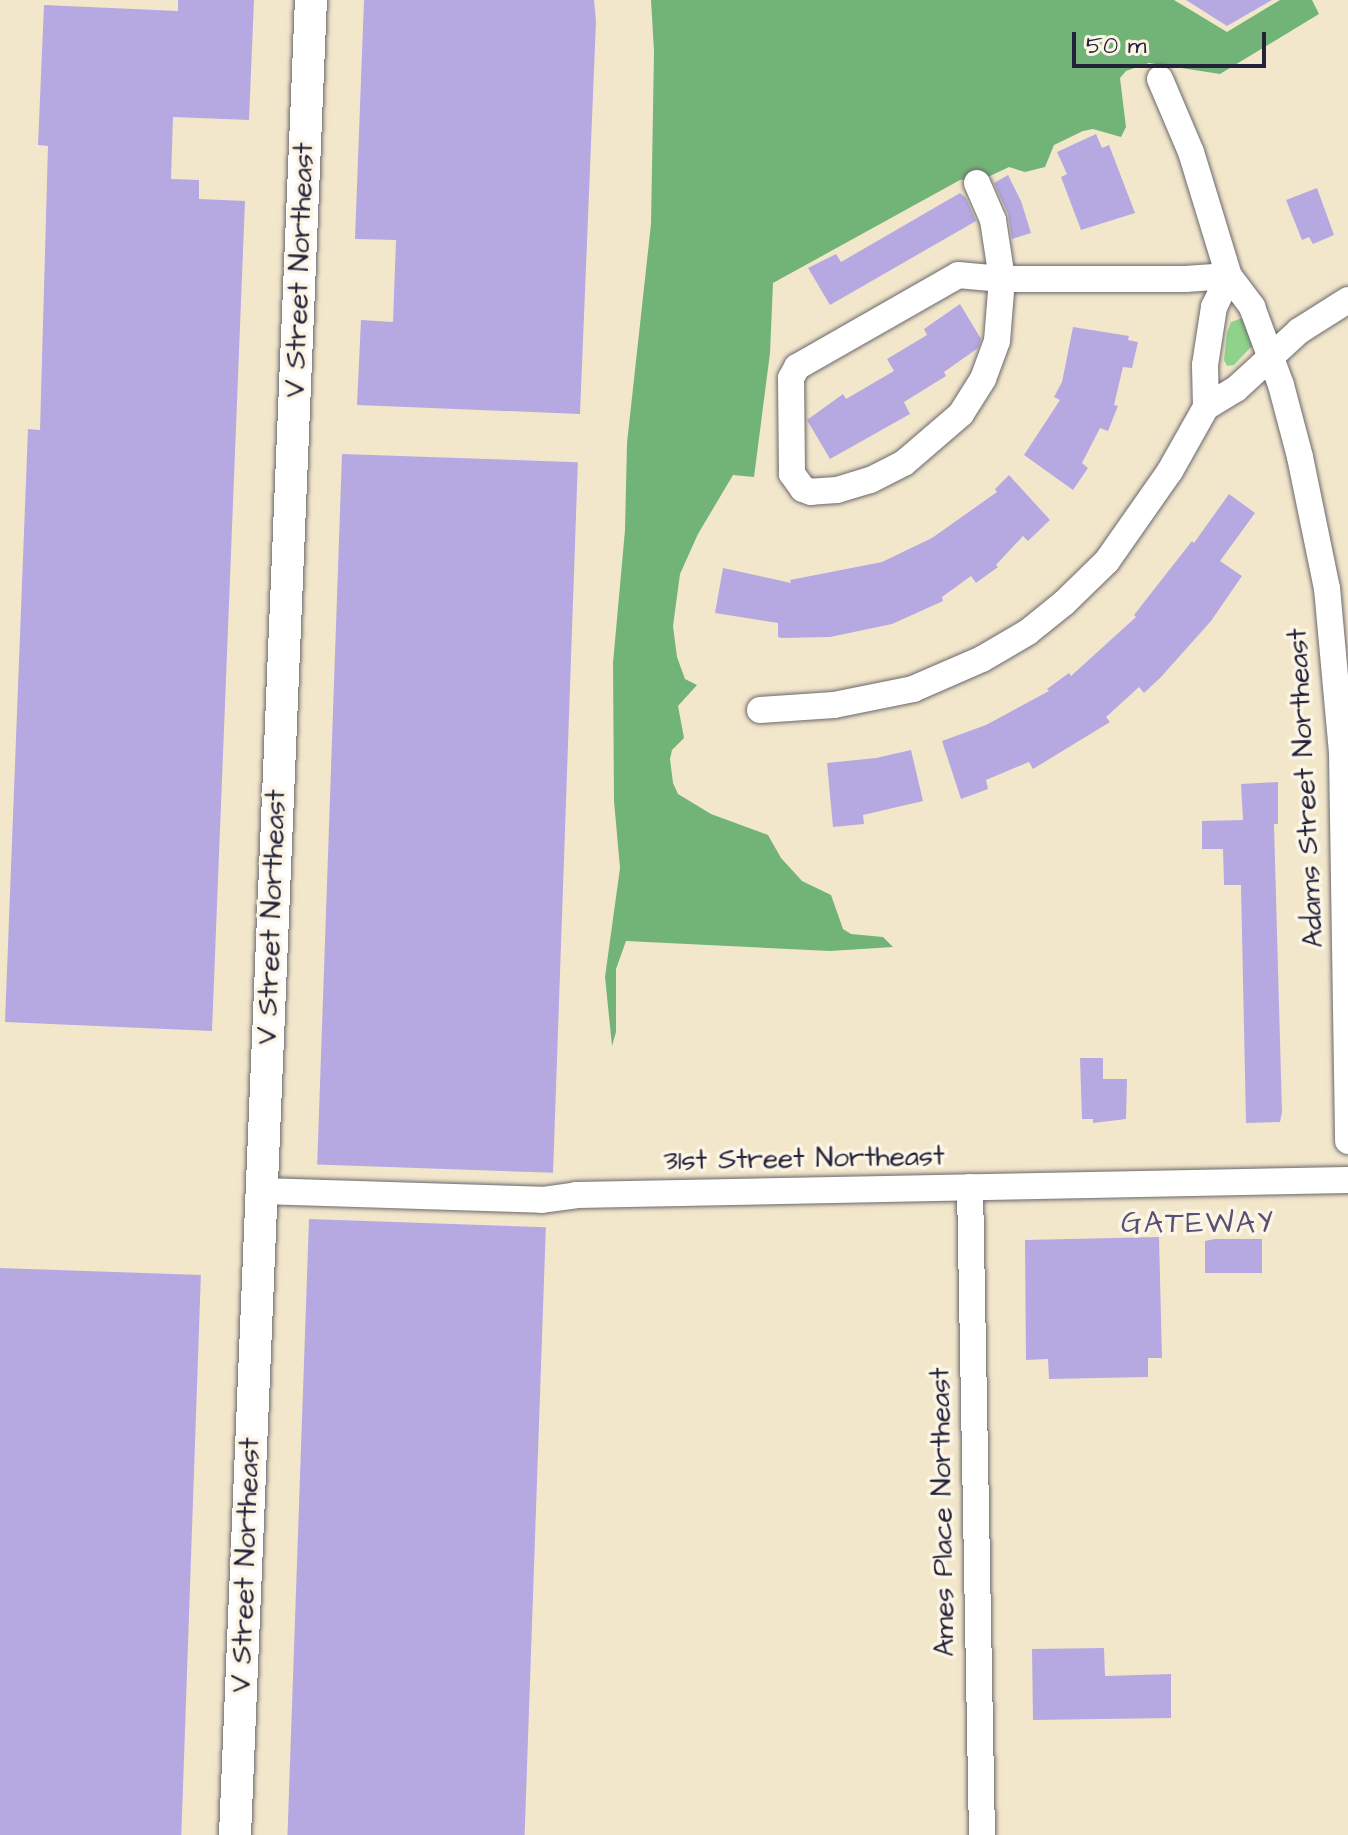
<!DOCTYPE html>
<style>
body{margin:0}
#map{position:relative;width:1348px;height:1835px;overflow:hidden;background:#f2e7cb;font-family:"Architects Daughter",sans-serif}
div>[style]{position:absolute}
.green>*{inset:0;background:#8ed28b}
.forest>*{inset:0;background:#72b477}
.building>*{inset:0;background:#b6a9e2;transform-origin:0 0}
.roads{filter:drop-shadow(0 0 2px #6b676d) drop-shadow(0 0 2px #6b676d)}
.minor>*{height:26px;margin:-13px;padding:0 13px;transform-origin:13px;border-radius:13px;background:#fff}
.tertiary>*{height:32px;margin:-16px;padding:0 16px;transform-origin:16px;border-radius:16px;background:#fff}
span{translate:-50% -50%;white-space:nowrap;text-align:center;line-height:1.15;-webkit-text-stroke:7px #fcf5e5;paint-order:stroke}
.street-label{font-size:28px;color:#22223b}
.neighbourhood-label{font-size:30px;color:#565175;letter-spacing:2px}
.scale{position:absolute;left:1072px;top:32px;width:194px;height:36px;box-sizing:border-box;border:4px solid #22223b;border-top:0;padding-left:10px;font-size:24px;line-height:28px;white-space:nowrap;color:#22223b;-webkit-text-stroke:6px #fcf5e5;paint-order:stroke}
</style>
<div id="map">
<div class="green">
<div style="clip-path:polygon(1243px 318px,1252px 346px,1234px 365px,1227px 366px,1224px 360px,1227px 333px,1231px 322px)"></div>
</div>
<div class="forest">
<div style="clip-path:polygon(651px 0,1174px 0,1227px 32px,1280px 0,1312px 0,1319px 14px,1220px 74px,1149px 63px,1126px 71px,1120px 78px,1126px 127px,1121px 137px,1093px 129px,1083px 131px,1054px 145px,1045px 167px,1025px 172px,1009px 167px,990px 176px,960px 180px,773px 283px,770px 353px,754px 477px,733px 475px,698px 534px,680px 574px,673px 626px,677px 657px,685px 679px,697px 685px,678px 706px,684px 738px,672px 750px,670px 759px,673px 783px,678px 794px,711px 814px,768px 835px,781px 858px,802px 881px,831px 895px,843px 929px,851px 934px,883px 937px,893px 947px,830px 951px,626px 941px,616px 969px,616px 1032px,612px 1046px,605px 977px,620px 868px,614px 801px,613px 663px,625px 530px,627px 443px,651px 224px,654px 51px)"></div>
</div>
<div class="building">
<div style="clip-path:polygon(178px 0,254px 0,249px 120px,173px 117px,171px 179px,199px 180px,199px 199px,245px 201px,212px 1031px,5px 1022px,28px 429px,40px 430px,48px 146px,38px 145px,44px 5px,178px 11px)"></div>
<div style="clip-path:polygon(364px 0,594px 0,596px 21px,580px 414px,357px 405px,361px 320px,393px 322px,396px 240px,355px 239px)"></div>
<div style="clip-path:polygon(1186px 0,1272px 0,1227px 26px)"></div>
<div style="clip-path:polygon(1096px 134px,1102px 148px,1109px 145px,1135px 213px,1081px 230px,1061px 177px,1067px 174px,1057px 152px)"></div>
<div style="clip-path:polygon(1008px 175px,1021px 201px,1031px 233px,1012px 239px,1008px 214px,994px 183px)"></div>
<div style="clip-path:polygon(1317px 188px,1334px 235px,1313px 244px,1309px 237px,1302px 240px,1286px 200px)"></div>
<div style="clip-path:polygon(960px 193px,966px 198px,976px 221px,830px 305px,808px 268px,836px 254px,841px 262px)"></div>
<div style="clip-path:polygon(960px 304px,981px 339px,978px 348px,944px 372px,946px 376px,904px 402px,910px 414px,830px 459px,807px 420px,843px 394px,846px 399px,894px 371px,887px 359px,927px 335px,924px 329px)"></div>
<div style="clip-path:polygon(1073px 327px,1129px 336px,1128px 340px,1138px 342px,1132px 368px,1123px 367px,1114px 405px,1118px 406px,1108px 431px,1100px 428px,1082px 463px,1088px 468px,1073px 490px,1024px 455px,1060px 400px,1054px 397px,1062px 382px)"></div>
<div style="left:342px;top:454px;width:236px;height:711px;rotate:2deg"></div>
<div style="clip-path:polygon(1009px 475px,1050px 520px,1028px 541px,1023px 536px,996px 565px,998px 567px,976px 583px,971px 576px,942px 597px,943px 601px,892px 624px,830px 637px,782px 638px,778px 637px,778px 623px,715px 613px,723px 568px,791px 583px,790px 580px,882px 562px,932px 538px,997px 492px,995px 489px)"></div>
<div style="clip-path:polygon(1229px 494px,1255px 513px,1220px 561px,1242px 576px,1211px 621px,1161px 677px,1144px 693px,1139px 687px,1106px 717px,1110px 722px,1033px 769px,1029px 762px,986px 780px,988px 789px,961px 799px,942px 741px,986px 725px,1049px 691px,1047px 689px,1069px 673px,1071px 676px,1136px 617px,1134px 615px,1192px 541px,1194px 543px)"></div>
<div style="clip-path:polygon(911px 750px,923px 801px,863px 815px,864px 824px,833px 827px,827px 763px,876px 758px)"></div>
<div style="clip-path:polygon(1278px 782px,1278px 824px,1274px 824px,1282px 1112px,1280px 1122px,1246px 1123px,1241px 885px,1224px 885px,1223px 849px,1202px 849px,1202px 821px,1243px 820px,1241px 784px)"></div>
<div style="clip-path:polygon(1080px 1058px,1103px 1058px,1103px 1079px,1127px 1079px,1126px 1119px,1093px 1123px,1093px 1119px,1082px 1119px)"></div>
<div style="left:309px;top:1219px;width:237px;height:617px;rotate:2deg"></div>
<div style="clip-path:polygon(1159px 1237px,1162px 1358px,1148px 1358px,1148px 1377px,1049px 1379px,1048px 1359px,1026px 1360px,1025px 1240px)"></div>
<div style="clip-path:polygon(1215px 1239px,1262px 1239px,1262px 1273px,1205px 1273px,1205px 1241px)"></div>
<div style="left:0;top:1268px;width:201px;height:567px;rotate:2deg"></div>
<div style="clip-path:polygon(1104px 1648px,1105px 1676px,1171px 1674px,1171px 1718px,1033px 1720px,1032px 1649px)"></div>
</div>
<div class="roads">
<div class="minor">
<div style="left:1160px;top:79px;width:79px;rotate:67deg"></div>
<div style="left:1191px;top:152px;width:130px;rotate:73deg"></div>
<div style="left:1229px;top:276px;width:39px;rotate:53deg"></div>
<div style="left:1252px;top:307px;width:83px;rotate:69.6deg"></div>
<div style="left:1281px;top:385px;width:74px;rotate:75.2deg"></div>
<div style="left:1300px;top:457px;width:134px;rotate:78.4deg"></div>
<div style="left:1327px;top:588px;width:166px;rotate:84.8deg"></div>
<div style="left:1342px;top:753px;width:388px;rotate:89.1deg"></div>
<div style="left:977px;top:183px;width:40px;rotate:66.6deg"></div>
<div style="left:993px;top:220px;width:60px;rotate:81.3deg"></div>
<div style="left:1002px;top:279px;width:62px;rotate:94.6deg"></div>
<div style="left:997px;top:341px;width:40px;rotate:110.2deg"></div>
<div style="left:983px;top:379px;width:41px;rotate:122.2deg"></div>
<div style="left:961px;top:414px;width:75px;rotate:139.3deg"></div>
<div style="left:904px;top:463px;width:38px;rotate:153deg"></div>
<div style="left:870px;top:480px;width:34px;rotate:163deg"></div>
<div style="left:837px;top:490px;width:26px;rotate:176deg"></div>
<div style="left:811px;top:492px;width:9px;rotate:-159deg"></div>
<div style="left:803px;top:489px;width:19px;rotate:-126deg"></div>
<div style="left:792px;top:474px;width:96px;rotate:-90.6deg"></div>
<div style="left:791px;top:378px;width:13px;rotate:-61deg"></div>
<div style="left:797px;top:367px;width:185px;rotate:-29.7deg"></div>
<div style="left:958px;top:275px;width:44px;rotate:5.2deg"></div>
<div style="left:1002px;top:279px;width:183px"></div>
<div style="left:1185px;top:279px;width:44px;rotate:-3.9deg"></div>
<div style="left:1206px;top:407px;width:42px;rotate:-91.4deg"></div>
<div style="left:1205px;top:365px;width:59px;rotate:-81.2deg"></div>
<div style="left:1214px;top:307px;width:34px;rotate:-64deg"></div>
<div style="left:760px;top:710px;width:74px;rotate:-3.9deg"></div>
<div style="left:834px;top:705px;width:81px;rotate:-11.4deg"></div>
<div style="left:913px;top:689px;width:75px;rotate:-23.5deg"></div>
<div style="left:982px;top:659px;width:53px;rotate:-30.4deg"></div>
<div style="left:1028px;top:632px;width:46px;rotate:-38.9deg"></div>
<div style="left:1064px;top:603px;width:60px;rotate:-44.3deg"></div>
<div style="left:1107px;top:561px;width:110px;rotate:-55deg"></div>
<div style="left:1170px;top:471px;width:73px;rotate:-60.6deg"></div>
<div style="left:1206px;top:407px;width:35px;rotate:-31deg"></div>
<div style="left:1236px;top:389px;width:86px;rotate:-42.6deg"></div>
<div style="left:1299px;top:331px;width:58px;rotate:-32.3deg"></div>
<div style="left:970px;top:1187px;width:648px;rotate:88.94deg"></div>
<div style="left:261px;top:1191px;width:281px;rotate:1.8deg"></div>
<div style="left:542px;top:1200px;width:34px;rotate:-8deg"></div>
<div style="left:576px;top:1195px;width:772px;rotate:-1.11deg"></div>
</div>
<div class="tertiary">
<div style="left:235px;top:1835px;width:1837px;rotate:-87.63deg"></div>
</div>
</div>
<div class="street-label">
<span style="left:300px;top:270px;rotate:-88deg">V Street Northeast</span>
<span style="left:1306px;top:788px;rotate:-93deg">Adams Street Northeast</span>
<span style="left:272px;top:917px;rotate:-88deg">V Street Northeast</span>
<span style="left:804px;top:1159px;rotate:-1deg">31st Street Northeast</span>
<span style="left:943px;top:1512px;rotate:-91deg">Ames Place Northeast</span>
<span style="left:246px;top:1565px;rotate:-88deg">V Street Northeast</span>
</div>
<div class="neighbourhood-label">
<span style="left:1198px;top:1223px">GATEWAY</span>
</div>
<div class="scale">50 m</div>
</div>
